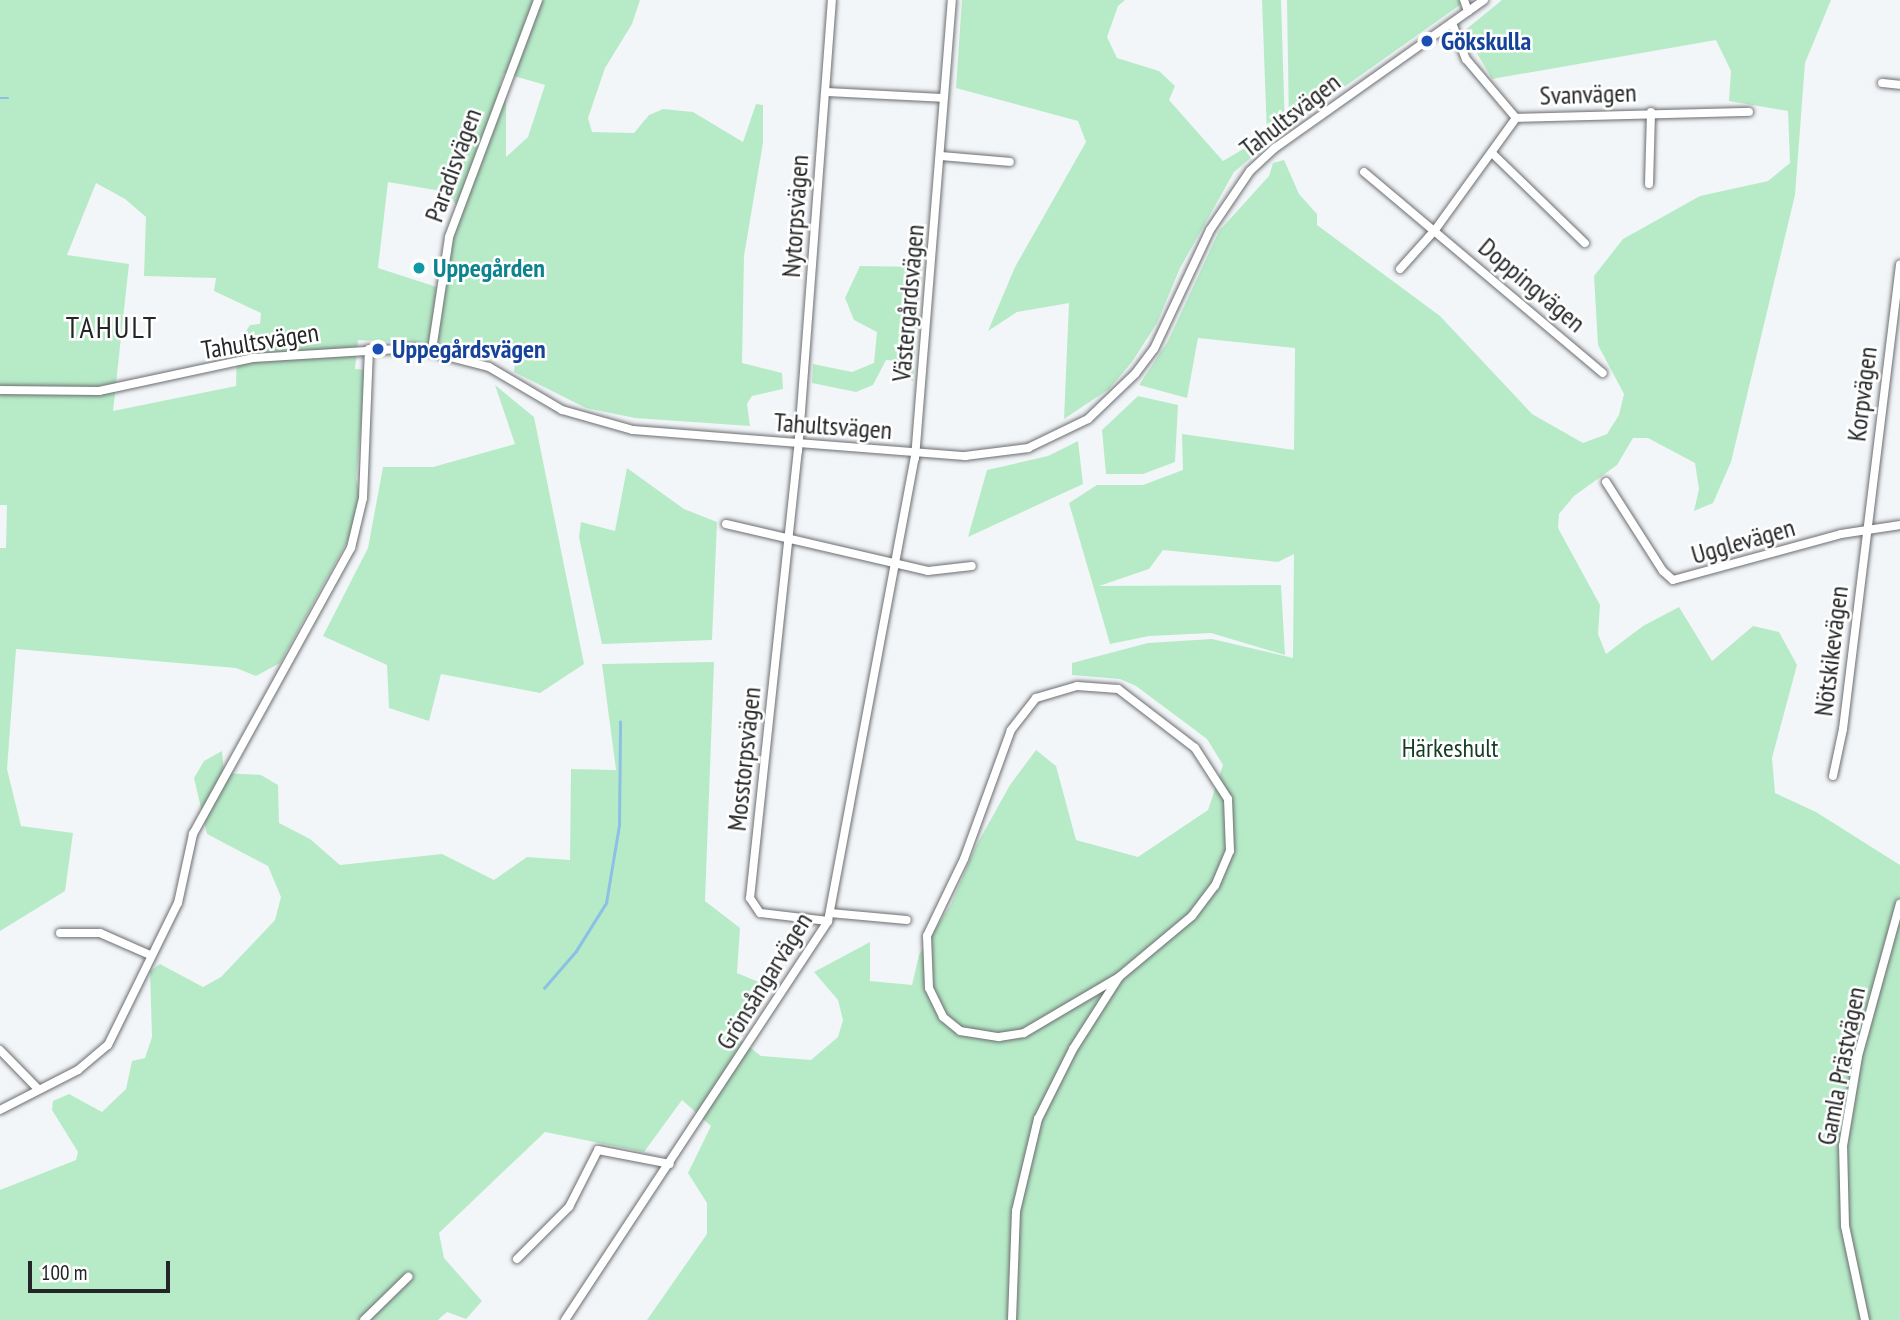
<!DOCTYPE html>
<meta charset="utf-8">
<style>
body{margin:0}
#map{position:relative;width:1900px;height:1320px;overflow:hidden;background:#f3f6f9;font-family:"PT Sans Narrow",sans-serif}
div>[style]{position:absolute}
.green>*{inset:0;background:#b7ebc8}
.stream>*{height:2.5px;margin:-1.25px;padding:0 1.25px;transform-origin:1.25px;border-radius:1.25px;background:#8cc0e4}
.roads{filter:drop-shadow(0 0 2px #6c6e70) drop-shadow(0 0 2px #6c6e70)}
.minor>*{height:8px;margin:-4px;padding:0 4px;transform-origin:4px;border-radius:4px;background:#fff}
.dots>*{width:19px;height:19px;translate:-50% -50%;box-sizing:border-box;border:4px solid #fff;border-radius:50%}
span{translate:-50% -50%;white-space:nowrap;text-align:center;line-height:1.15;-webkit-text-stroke:5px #fff;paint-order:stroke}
.transit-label{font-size:26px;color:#164399;font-weight:700}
.left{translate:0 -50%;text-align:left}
.street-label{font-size:26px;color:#242526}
.culture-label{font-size:26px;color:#0d838f;font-weight:700}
.park-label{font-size:26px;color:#143d25}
.quarter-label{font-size:30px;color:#242526;letter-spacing:2px}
.scale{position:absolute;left:28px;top:1261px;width:142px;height:32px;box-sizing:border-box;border:4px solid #242526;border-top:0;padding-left:9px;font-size:21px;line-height:24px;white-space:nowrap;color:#242526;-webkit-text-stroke:5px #fff;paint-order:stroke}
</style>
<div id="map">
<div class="green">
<div style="clip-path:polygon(evenodd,0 0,640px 0,632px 24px,605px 68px,588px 118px,592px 132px,634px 133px,649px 115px,663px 109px,693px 112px,743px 142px,756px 104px,763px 105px,763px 143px,744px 256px,742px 363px,782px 373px,783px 389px,752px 396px,747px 404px,750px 426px,635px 418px,586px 408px,514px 372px,516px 345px,510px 343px,488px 358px,446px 345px,358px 340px,355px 369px,366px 370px,356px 479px,360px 495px,350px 536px,280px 663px,256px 676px,236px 668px,16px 649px,7px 769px,21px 826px,73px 833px,65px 891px,0 931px,0 548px,6px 548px,7px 505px,0 505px,0 0,504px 73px,545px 85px,528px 137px,506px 157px,506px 82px,499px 87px,504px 73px,0 0,388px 182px,447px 192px,459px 209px,443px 289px,378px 268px,388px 182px,0 0,96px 183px,125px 199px,146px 217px,144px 276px,216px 278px,214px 291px,261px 313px,260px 324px,250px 325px,237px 345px,236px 386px,113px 411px,129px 264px,67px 255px,96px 183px)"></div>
<div style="clip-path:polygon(962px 0,1125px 0,1118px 6px,1107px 37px,1117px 58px,1159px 71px,1175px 86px,1169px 100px,1223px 161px,1267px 135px,1262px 0,1281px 0,1285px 129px,1234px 172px,1180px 268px,1157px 323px,1132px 362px,1109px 389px,1064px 419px,1069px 303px,1017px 312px,988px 331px,1015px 267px,1086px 142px,1078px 121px,956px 88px)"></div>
<div style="clip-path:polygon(1287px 0,1467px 0,1289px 126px)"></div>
<div style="clip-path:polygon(1502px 0,1831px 0,1805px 63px,1795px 195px,1731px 462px,1713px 503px,1694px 511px,1699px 489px,1695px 463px,1648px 438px,1633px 438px,1617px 465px,1574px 496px,1559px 514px,1558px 528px,1600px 605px,1598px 634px,1606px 654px,1643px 626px,1679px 607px,1712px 661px,1753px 626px,1779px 632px,1797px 665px,1772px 758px,1775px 793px,1816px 812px,1900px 865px,1900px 1320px,647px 1320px,707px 1234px,707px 1203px,688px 1173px,711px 1126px,682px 1100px,644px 1152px,545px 1132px,439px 1233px,444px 1258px,482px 1301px,466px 1319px,447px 1312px,438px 1320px,0 1320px,0 1190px,76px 1160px,78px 1152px,52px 1110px,53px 1101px,69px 1094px,102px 1112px,126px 1089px,132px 1061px,145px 1058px,152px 1037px,150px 971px,160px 964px,203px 987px,221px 977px,275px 920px,281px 897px,268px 866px,207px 834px,194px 778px,204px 761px,222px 751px,224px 773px,261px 775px,278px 785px,279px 823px,310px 839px,340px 865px,442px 854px,494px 880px,527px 857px,570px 860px,571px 769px,616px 770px,602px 664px,714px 662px,705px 901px,740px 928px,737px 973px,768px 986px,738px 1038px,761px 1056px,811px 1060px,838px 1037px,843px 1020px,838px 1000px,814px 972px,870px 942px,870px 981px,912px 985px,919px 955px,951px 904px,976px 846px,1010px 785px,1036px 750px,1056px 766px,1076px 840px,1138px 857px,1208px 810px,1223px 765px,1207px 739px,1136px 686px,1120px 679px,1072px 675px,1072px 663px,1148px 643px,1212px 639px,1293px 658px,1294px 554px,1278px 562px,1163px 550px,1149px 569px,1099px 586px,1281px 585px,1285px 655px,1211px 633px,1149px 636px,1110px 644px,1069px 503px,1097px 485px,1143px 485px,1183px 470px,1182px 434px,1294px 450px,1295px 348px,1198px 338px,1187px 398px,1139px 385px,1168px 341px,1219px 231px,1269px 176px,1273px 163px,1284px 160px,1299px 194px,1317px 214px,1317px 225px,1440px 316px,1532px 414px,1583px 443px,1607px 434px,1619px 415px,1624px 394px,1598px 345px,1594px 276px,1623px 239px,1700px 196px,1768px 181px,1790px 163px,1788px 111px,1729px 101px,1731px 71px,1716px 40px,1492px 79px,1464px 31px)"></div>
<div style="clip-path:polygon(860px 266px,921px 267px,913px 381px,900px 374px,899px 361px,886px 360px,873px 385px,856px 392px,812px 383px,813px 364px,852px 372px,874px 363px,877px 332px,854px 320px,845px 298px)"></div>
<div style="clip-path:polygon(495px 385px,534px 417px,584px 664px,540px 693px,441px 674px,429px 721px,389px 708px,387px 665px,323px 636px,368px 548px,383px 467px,433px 467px,515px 444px)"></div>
<div style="clip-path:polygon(1138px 396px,1178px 405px,1175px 462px,1143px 474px,1106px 474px,1102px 430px)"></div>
<div style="clip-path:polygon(1078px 441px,1083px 484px,968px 537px,987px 470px,1048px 456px)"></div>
<div style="clip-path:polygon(627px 468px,684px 509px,717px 522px,712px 640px,602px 644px,579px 537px,581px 522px,615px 531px)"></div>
</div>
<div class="stream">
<div style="left:0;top:98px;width:8px"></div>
<div style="left:544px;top:988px;width:49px;rotate:-49.1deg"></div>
<div style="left:576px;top:951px;width:57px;rotate:-58deg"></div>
<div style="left:606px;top:903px;width:79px;rotate:-80.5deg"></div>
<div style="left:619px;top:825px;width:103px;rotate:-89.4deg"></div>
</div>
<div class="roads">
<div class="minor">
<div style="left:1464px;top:0;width:12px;rotate:70deg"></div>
<div style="left:1452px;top:23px;width:39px;rotate:69deg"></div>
<div style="left:1466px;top:59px;width:77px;rotate:49.7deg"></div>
<div style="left:1516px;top:118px;width:233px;rotate:-1.5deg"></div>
<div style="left:1882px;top:83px;width:18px;rotate:6deg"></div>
<div style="left:826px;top:92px;width:117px;rotate:2.9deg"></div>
<div style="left:1493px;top:154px;width:128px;rotate:44.1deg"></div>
<div style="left:942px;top:156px;width:68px;rotate:5deg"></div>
<div style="left:1364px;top:172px;width:312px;rotate:40.1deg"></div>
<div style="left:1649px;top:184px;width:72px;rotate:-88.4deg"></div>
<div style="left:1400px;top:269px;width:52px;rotate:-48.1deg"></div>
<div style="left:1435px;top:230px;width:138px;rotate:-54.1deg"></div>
<div style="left:432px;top:350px;width:114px;rotate:-81.4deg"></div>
<div style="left:449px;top:237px;width:253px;rotate:-69.4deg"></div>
<div style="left:0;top:390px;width:99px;rotate:0.6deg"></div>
<div style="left:99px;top:391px;width:157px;rotate:-12.1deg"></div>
<div style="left:253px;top:358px;width:162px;rotate:-3.5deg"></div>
<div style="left:415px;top:348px;width:76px;rotate:14.4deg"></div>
<div style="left:489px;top:367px;width:85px;rotate:30.5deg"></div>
<div style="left:562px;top:410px;width:74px;rotate:15.7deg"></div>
<div style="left:633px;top:430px;width:333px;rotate:4.5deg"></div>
<div style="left:965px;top:456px;width:64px;rotate:-7.2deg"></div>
<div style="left:1028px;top:448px;width:67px;rotate:-25.8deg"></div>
<div style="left:1088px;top:419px;width:65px;rotate:-43.8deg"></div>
<div style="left:1135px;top:374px;width:31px;rotate:-53deg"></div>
<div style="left:1154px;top:349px;width:132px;rotate:-64.8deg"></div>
<div style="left:1210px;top:230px;width:71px;rotate:-55.9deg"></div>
<div style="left:1250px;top:171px;width:34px;rotate:-43deg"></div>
<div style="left:1275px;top:148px;width:256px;rotate:-35.3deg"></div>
<div style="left:1606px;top:482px;width:106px;rotate:57.4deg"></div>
<div style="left:1663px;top:571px;width:13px;rotate:42deg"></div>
<div style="left:1673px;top:580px;width:174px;rotate:-15.3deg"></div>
<div style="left:1841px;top:534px;width:60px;rotate:-8.7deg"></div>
<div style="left:726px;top:524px;width:207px;rotate:13.1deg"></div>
<div style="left:928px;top:571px;width:44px;rotate:-6.5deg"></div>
<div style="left:1833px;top:776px;width:48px;rotate:-78deg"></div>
<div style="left:1843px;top:729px;width:468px;rotate:-83deg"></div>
<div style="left:830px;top:913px;width:77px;rotate:5.2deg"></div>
<div style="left:828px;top:921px;width:68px;rotate:-173.3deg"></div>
<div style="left:760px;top:913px;width:18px;rotate:-124deg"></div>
<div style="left:750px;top:898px;width:450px;rotate:-83.9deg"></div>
<div style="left:798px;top:451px;width:452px;rotate:-85.7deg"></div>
<div style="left:60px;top:933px;width:40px"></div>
<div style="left:100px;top:933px;width:55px;rotate:23.7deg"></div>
<div style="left:0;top:1050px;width:54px;rotate:45.7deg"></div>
<div style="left:0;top:1110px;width:88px;rotate:-27.1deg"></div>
<div style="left:78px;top:1070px;width:39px;rotate:-40deg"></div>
<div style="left:108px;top:1045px;width:158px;rotate:-63.8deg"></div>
<div style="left:178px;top:903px;width:71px;rotate:-77.7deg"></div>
<div style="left:193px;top:834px;width:327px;rotate:-61.1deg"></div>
<div style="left:351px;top:548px;width:51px;rotate:-76.5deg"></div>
<div style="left:363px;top:498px;width:149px;rotate:-87.7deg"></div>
<div style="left:517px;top:1259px;width:74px;rotate:-45deg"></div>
<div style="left:569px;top:1207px;width:64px;rotate:-63deg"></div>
<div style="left:598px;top:1150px;width:73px;rotate:11deg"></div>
<div style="left:364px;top:1320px;width:62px;rotate:-44.3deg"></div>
<div style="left:565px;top:1320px;width:478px;rotate:-56.6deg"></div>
<div style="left:828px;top:921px;width:471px;rotate:-79.4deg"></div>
<div style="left:915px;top:458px;width:459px;rotate:-85.4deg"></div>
<div style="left:1012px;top:1320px;width:109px;rotate:-87.9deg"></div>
<div style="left:1016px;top:1211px;width:95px;rotate:-76.6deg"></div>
<div style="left:1038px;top:1119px;width:78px;rotate:-63.4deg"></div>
<div style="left:1073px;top:1049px;width:85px;rotate:-57.4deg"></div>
<div style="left:1119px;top:977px;width:95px;rotate:-39.9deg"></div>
<div style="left:1192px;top:916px;width:38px;rotate:-53deg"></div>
<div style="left:1215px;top:886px;width:38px;rotate:-67deg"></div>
<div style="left:1230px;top:851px;width:52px;rotate:-92.2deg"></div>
<div style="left:1228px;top:799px;width:61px;rotate:-122.9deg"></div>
<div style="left:1195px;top:748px;width:97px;rotate:-142.5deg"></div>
<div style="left:1118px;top:689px;width:41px;rotate:-175.8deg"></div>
<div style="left:1077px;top:686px;width:43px;rotate:163.7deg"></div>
<div style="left:1036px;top:698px;width:41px;rotate:128deg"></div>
<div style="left:1011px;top:730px;width:137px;rotate:110deg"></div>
<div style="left:964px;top:859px;width:85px;rotate:115.7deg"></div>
<div style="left:927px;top:936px;width:52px;rotate:87.8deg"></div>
<div style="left:929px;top:988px;width:32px;rotate:64deg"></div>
<div style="left:943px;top:1017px;width:22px;rotate:39deg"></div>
<div style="left:960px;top:1031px;width:39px;rotate:9deg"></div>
<div style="left:999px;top:1037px;width:25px;rotate:-9deg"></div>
<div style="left:1024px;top:1033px;width:110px;rotate:-30.5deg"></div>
<div style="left:1865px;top:1320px;width:96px;rotate:-102deg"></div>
<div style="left:1845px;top:1226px;width:80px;rotate:-91.4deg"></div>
<div style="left:1843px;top:1146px;width:91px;rotate:-80.5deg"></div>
<div style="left:1858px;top:1056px;width:158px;rotate:-74.6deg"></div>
</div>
</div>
<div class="dots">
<div style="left:1427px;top:41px;background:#1a4fb4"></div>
<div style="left:419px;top:268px;background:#0f9aa8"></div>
<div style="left:378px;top:349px;background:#1a4fb4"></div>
</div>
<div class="transit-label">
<span class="left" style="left:1441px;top:41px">Gökskulla</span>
<span class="left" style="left:392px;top:349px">Uppegårdsvägen</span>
</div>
<div class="street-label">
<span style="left:1588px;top:94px;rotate:-2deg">Svanvägen</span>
<span style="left:1290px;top:115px;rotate:-38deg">Tahultsvägen</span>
<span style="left:453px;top:165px;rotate:-70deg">Paradisvägen</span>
<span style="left:795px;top:216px;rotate:-86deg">Nytorpsvägen</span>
<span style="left:1532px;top:285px;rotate:40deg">Doppingvägen</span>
<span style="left:908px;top:303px;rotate:-85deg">Västergårdsvägen</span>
<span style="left:260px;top:341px;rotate:-9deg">Tahultsvägen</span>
<span style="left:1862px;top:394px;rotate:-83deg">Korpvägen</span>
<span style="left:833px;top:426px;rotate:4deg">Tahultsvägen</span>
<span style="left:1743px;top:541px;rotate:-16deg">Ugglevägen</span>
<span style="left:1831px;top:651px;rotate:-83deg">Nötskikevägen</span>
<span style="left:744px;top:759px;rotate:-84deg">Mosstorpsvägen</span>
<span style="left:764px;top:981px;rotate:-58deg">Grönsångarvägen</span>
<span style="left:1841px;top:1066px;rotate:-79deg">Gamla Prästvägen</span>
</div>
<div class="culture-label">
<span class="left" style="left:433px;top:268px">Uppegården</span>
</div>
<div class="park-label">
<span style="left:1450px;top:748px">Härkeshult</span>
</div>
<div class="quarter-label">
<span style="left:112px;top:327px">TAHULT</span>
</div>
<div class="scale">100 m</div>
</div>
